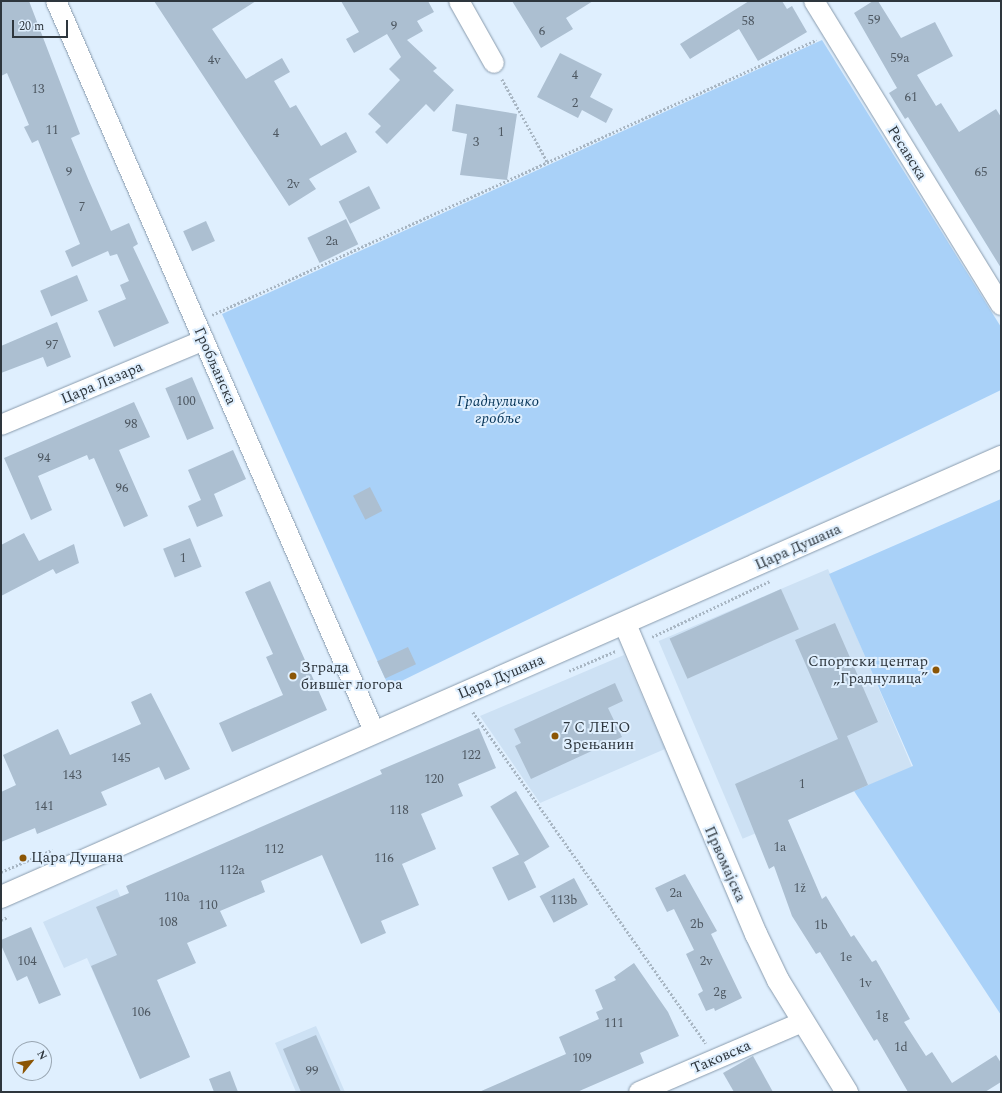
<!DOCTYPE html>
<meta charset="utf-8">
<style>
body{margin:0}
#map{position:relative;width:1002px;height:1093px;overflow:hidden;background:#dfeffe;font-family:Spectral,serif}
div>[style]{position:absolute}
.built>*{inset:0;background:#cde1f4;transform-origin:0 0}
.green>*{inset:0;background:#a9d1f8}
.building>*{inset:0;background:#acbfd1;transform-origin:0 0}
.path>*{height:2.5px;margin-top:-1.25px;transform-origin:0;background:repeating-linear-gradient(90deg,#a8b6c3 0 2px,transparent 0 4px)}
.roads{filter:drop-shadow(0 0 1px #899bad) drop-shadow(0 0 1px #899bad)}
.minor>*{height:20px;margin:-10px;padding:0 10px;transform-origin:10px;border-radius:10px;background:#fff}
.tertiary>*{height:22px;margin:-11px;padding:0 11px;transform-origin:11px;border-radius:11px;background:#fff}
.dots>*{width:11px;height:11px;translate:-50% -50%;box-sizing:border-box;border:2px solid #dfeffe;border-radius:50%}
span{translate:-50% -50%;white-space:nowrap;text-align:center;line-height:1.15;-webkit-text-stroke:4px #dfeffe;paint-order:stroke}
.number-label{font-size:13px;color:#4e5862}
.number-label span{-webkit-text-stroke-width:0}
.street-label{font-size:15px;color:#2e363d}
.park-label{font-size:15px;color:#043357;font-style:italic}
.poi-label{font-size:15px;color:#2e363d}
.right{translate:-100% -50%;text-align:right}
.left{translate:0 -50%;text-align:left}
.frame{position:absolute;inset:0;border:2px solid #2e363d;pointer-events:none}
.north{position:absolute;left:12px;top:1041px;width:40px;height:40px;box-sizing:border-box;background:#dfeffe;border:1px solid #98a5b1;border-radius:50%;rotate:60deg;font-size:11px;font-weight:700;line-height:16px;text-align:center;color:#2e363d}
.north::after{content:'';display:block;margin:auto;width:14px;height:18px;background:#8b5505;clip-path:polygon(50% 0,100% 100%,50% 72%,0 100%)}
.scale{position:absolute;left:12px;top:20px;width:56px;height:18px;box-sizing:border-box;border:2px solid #2e363d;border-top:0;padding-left:5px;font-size:12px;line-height:14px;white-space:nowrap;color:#2e363d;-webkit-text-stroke:3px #dfeffe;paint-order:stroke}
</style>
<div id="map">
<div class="built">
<div style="left:828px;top:569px;width:215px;height:184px;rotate:67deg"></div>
<div style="clip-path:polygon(624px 655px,665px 749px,540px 803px,480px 716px)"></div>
<div style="clip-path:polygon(117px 889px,190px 1057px,140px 1079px,87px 958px,64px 968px,43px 922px)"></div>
<div style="clip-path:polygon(316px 1026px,345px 1092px,296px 1092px,275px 1043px)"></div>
</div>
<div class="green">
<div style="clip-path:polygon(822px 40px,1001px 327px,1001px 390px,389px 687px,222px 314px)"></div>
<div style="clip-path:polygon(1001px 499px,1001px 1015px,854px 791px,913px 766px,829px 574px)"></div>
</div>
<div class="building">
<div style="clip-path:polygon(1px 1px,29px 1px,80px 134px,71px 138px,89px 181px,111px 231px,129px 223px,138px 244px,133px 247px,169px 323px,114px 347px,98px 311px,126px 299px,120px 285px,129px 281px,117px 254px,110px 256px,108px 251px,72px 267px,65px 251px,80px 244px,38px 140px,32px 143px,24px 127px,29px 125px,7px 73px,1px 76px)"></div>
<div style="clip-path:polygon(154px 1px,256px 1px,212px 29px,246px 79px,282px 58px,290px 72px,274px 81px,290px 108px,296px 105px,321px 146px,346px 132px,357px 152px,309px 179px,316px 189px,289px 206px)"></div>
<div style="clip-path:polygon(341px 1px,428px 1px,434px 12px,417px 21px,423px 31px,407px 40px,437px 68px,433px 71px,454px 90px,434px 112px,426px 104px,387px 144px,375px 132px,381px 126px,368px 114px,400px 80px,389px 69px,401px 57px,387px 34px,354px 53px,346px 39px,359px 32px)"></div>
<div style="clip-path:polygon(512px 1px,593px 1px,566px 18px,573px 29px,541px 48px)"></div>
<div style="clip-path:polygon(749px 1px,782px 1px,787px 9px,792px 6px,807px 32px,758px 61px,739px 29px,690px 59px,680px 44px)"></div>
<div style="clip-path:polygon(873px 1px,878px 1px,901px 38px,935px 22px,953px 56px,917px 75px,936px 106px,941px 103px,959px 132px,996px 109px,1001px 117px,1001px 268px,908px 117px,905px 119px,889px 93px,897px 88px,854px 13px)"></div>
<div style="clip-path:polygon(560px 53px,602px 74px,590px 97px,613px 109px,606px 123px,582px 110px,578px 118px,537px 97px)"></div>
<div style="clip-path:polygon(456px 104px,517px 114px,507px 180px,460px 175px,467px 134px,452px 131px)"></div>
<div style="left:369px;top:186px;width:25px;height:34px;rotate:63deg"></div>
<div style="left:346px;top:219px;width:28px;height:43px;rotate:64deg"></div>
<div style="left:206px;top:221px;width:22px;height:25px;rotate:66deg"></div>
<div style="left:77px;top:275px;width:28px;height:40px;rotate:67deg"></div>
<div style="clip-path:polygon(57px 322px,71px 357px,47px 367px,43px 357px,1px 373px,1px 346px)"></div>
<div style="left:192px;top:377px;width:56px;height:29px;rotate:67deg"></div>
<div style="clip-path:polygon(134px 402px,150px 437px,119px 450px,148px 516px,124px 527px,94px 458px,89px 460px,87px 455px,38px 476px,52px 510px,31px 520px,4px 458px)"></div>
<div style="clip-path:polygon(233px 450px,246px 479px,214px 494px,223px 516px,197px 527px,188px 506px,201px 500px,188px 470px)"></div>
<div style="left:370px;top:487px;width:27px;height:19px;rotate:63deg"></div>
<div style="clip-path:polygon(24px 533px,39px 561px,74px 544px,79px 563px,56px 574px,53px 569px,1px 596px,1px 545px)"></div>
<div style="left:190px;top:538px;width:31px;height:29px;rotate:68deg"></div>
<div style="clip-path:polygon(270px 581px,327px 710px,232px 752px,219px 723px,283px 695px,266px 657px,273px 654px,245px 592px)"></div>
<div style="left:781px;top:589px;width:44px;height:122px;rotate:66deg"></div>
<div style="clip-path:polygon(835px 623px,878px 722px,847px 736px,868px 785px,788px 820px,822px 899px,826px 896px,851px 937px,854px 935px,872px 962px,876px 960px,910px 1019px,904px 1022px,926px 1056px,932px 1052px,952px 1083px,996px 1055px,1001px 1063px,1001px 1082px,985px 1092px,908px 1092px,877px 1039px,874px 1041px,820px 952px,816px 954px,792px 916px,774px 866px,769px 869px,735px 784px,838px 739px,795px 640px)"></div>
<div style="left:408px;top:647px;width:19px;height:34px;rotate:65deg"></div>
<div style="clip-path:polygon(615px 683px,623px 701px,608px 708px,622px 737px,531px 779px,515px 746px,521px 743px,514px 729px)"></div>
<div style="clip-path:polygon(151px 693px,190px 769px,165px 780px,159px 767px,101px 792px,107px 805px,37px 834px,35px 828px,1px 842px,1px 792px,16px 785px,3px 755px,58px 729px,70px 755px,141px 724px,131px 702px)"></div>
<div style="clip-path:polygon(479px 728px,496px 768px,458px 784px,463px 796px,421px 814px,436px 849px,402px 864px,419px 905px,381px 921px,386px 933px,361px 944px,322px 855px,261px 881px,265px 892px,220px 911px,227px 926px,187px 943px,196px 963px,157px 980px,190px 1057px,140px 1079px,91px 966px,117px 955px,96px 907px,129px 893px,126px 886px,382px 774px,380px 770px)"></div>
<div style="left:516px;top:791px;width:65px;height:30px;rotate:59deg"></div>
<div style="left:520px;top:854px;width:37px;height:31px;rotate:64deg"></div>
<div style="clip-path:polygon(685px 874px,717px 931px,711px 934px,742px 998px,715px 1011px,714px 1008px,706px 1011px,698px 994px,703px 991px,686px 954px,694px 950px,674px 909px,667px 912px,655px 888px)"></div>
<div style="left:574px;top:878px;width:30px;height:39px;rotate:62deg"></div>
<div style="clip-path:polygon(31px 927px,61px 995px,39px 1004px,27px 976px,17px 981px,1px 945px,1px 940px)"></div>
<div style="clip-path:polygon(634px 963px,668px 1012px,679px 1036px,640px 1053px,644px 1063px,577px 1092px,479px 1092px,566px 1054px,559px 1037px,599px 1019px,596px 1012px,603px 1009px,595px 990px,616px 980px,614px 977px)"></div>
<div style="clip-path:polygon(316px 1035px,341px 1092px,301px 1092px,283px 1049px)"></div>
<div style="clip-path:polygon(753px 1056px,773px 1092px,734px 1092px,723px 1073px)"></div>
<div style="clip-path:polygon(230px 1071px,238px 1092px,214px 1092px,209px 1079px)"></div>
</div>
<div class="path">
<div style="left:502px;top:79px;width:96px;rotate:61.3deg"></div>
<div style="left:212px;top:315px;width:664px;rotate:-24.48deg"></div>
<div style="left:652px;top:637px;width:131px;rotate:-25.4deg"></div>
<div style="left:569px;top:671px;width:51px;rotate:-23.1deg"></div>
<div style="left:473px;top:712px;width:405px;rotate:54.9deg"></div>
<div style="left:1px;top:872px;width:56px;rotate:-23.3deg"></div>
<div style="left:1px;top:920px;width:8px;rotate:-23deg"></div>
</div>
<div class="roads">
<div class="minor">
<div style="left:56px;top:1px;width:796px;rotate:66.46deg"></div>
<div style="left:459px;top:1px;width:71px;rotate:60.6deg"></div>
<div style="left:814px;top:1px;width:357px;rotate:58.4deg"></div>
<div style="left:1px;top:425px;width:220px;rotate:-22.7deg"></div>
<div style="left:639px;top:1092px;width:177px;rotate:-23.2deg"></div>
</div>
<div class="tertiary">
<div style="left:625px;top:624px;width:337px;rotate:67.1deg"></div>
<div style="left:756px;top:934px;width:51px;rotate:64.4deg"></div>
<div style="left:778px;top:980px;width:132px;rotate:58.4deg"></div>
<div style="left:1px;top:897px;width:1093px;rotate:-23.75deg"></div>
</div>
</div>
<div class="dots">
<div style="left:936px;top:670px;background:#8b5505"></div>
<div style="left:293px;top:676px;background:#8b5505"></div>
<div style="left:555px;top:736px;background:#8b5505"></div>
<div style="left:23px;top:858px;background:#8b5505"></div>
</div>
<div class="number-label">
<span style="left:874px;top:20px">59</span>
<span style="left:748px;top:21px">58</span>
<span style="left:394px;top:26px">9</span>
<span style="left:542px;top:31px">6</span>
<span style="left:900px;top:58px">59a</span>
<span style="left:214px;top:60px">4v</span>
<span style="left:575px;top:75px">4</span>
<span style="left:38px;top:89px">13</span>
<span style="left:911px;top:97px">61</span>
<span style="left:575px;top:103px">2</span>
<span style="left:52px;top:130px">11</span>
<span style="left:501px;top:132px">1</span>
<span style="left:276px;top:133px">4</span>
<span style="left:476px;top:142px">3</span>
<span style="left:69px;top:172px">9</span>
<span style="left:981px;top:172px">65</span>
<span style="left:293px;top:184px">2v</span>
<span style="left:82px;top:207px">7</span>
<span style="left:332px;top:241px">2a</span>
<span style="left:52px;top:345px">97</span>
<span style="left:186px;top:401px">100</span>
<span style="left:131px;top:424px">98</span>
<span style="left:44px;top:458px">94</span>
<span style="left:122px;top:488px">96</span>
<span style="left:183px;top:558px">1</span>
<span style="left:471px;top:755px">122</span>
<span style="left:121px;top:758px">145</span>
<span style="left:72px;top:775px">143</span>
<span style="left:434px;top:779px">120</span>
<span style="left:802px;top:784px">1</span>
<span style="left:44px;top:806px">141</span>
<span style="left:399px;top:810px">118</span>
<span style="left:780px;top:847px">1a</span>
<span style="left:274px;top:849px">112</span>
<span style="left:384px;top:858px">116</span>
<span style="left:232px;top:870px">112a</span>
<span style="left:800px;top:888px">1ž</span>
<span style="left:676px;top:893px">2a</span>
<span style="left:177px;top:897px">110a</span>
<span style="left:564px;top:900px">113b</span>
<span style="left:208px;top:905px">110</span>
<span style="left:168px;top:922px">108</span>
<span style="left:697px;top:924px">2b</span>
<span style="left:821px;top:925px">1b</span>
<span style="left:846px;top:957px">1e</span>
<span style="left:27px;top:961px">104</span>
<span style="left:706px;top:961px">2v</span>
<span style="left:865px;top:983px">1v</span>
<span style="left:720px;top:992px">2g</span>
<span style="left:141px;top:1012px">106</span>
<span style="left:882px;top:1015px">1g</span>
<span style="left:614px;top:1023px">111</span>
<span style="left:901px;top:1047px">1d</span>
<span style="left:582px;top:1058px">109</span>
<span style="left:312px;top:1071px">99</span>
</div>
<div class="street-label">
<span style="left:907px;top:153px;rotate:58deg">Ресавска</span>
<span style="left:215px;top:366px;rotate:66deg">Гробљанска</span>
<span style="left:102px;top:383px;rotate:-23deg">Цара Лазара</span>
<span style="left:798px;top:547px;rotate:-24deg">Цара Душана</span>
<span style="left:501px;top:677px;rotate:-23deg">Цара Душана</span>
<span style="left:725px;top:864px;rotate:66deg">Првомајска</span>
<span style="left:721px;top:1057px;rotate:-23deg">Таковска</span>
</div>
<div class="park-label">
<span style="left:498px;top:410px">Граднуличко<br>гробље</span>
</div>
<div class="poi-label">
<span class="right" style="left:928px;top:670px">Спортски центар<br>„Граднулица”</span>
<span class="left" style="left:301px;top:676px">Зграда<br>бившег логора</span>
<span class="left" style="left:563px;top:736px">7 С ЛЕГО<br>Зрењанин</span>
<span class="left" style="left:31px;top:858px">Цара Душана</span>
</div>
<div class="frame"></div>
<div class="north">N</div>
<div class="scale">20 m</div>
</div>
